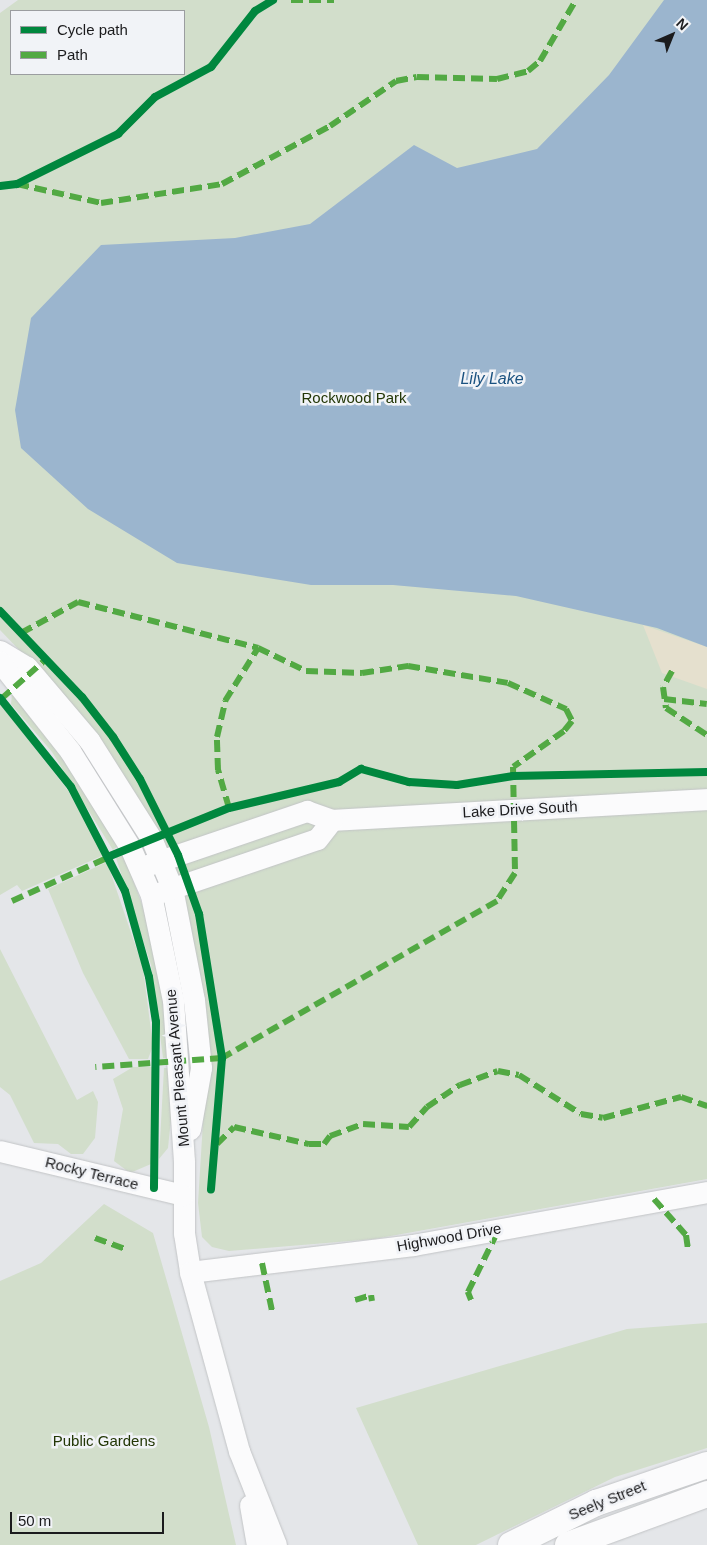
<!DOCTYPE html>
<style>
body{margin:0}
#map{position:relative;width:707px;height:1545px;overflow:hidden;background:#e4e6e9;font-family:Arial,sans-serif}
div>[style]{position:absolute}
.green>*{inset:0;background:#d2decb}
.sand>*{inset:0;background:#e5e0ce}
.water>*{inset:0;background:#9bb5ce}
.roads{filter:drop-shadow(0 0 1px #c2c4c6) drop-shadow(0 0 1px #c2c4c6)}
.minor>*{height:21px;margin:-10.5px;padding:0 10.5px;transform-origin:10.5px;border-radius:10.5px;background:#fbfbfc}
.major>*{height:26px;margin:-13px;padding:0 13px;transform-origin:13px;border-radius:13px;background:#fbfbfc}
.quiet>*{height:6px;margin-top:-3px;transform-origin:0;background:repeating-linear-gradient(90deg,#52a943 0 12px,transparent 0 18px)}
.cycleway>*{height:8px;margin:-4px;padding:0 4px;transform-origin:4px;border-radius:4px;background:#00873e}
span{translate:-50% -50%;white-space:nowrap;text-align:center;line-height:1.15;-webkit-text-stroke:5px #f1f3f7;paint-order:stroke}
.park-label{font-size:15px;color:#233706}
.street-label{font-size:15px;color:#1b1b1d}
.water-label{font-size:16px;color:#1b5280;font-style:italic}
.legend{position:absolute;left:10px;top:10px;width:175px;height:65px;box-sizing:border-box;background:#f1f3f7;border:1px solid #9b9da0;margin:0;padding:6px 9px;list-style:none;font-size:15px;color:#1b1b1d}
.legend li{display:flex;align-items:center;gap:10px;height:25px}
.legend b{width:25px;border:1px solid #9b9da0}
.north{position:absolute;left:647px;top:10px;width:50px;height:50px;-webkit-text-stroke:4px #f1f3f7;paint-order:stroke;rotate:44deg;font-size:14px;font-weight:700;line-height:20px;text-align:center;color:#1b1b1d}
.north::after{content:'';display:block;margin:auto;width:18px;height:22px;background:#1b1b1d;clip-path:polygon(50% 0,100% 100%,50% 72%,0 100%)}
.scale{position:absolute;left:10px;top:1512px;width:154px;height:22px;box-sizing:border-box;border:2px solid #1b1b1d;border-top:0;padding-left:6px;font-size:15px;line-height:18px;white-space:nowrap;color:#1b1b1d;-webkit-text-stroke:4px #f1f3f7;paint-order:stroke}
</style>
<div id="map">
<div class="green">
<div style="clip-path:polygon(evenodd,18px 0,707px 0,707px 1179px,374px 1239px,229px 1251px,212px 1247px,202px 1237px,198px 1203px,207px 1057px,175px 881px,49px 681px,0 630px,0 13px,18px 0,11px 11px,184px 11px,184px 74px,11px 74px,11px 11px)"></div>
<div style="clip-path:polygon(12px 694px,38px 720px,119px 845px,113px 850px,52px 752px,11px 704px)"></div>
<div style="clip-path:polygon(0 704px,67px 789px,104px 855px,22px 891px,17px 885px,0 895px)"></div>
<div style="clip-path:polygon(124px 854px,154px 938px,172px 1058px,163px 1058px,151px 965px,116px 858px)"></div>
<div style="clip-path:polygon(107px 862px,143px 968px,153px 1046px,148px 1059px,129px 1059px,83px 973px,48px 889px)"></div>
<div style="clip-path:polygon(0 949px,77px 1100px,93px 1091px,98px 1102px,95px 1138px,83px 1154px,71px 1154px,58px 1144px,34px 1143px,10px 1095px,0 1087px)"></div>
<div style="clip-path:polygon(133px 1067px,154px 1067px,154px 1112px,151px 1164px,130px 1173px,114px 1161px,123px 1109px,113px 1079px)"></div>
<div style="clip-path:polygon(164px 1068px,172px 1068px,172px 1109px,168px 1148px,159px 1159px)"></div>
<div style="clip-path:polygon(104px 1204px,153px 1233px,209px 1427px,236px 1545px,0 1545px,0 1281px,41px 1263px)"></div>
<div style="clip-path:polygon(707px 1323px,707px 1448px,615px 1477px,476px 1545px,418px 1545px,356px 1408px,627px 1329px)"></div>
</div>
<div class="sand">
<div style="clip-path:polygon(643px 625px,707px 647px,707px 689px,662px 673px)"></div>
</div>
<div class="water">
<div style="clip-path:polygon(664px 0,707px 0,707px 647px,657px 628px,516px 596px,393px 585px,311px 585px,177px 563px,88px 509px,21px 448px,15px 410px,31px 318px,101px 245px,235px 238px,310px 224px,414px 145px,457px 168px,537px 149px,609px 75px)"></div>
</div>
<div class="roads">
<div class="minor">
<div style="left:0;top:651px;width:31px;rotate:31deg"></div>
<div style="left:27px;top:667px;width:96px;rotate:49.7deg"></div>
<div style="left:89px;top:740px;width:116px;rotate:57.7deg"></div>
<div style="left:151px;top:838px;width:54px;rotate:67.2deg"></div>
<div style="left:172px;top:888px;width:114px;rotate:78.9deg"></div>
<div style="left:194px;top:1000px;width:68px;rotate:84.1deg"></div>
<div style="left:201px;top:1068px;width:62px;rotate:100.2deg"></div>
<div style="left:0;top:662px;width:113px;rotate:51.8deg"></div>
<div style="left:70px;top:751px;width:113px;rotate:58deg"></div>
<div style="left:130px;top:847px;width:52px;rotate:66.4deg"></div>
<div style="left:151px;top:895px;width:107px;rotate:78.2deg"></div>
<div style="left:173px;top:1000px;width:161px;rotate:86.1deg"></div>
<div style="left:184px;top:1161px;width:72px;rotate:90deg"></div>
<div style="left:184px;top:1233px;width:39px;rotate:81deg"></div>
<div style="left:190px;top:1272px;width:186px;rotate:74.7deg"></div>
<div style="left:239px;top:1451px;width:101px;rotate:68.5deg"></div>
<div style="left:332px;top:820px;width:376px;rotate:-3.2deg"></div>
<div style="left:148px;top:865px;width:168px;rotate:-18.8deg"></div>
<div style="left:307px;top:811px;width:27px;rotate:20deg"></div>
<div style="left:332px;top:820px;width:24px;rotate:128deg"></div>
<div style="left:317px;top:839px;width:168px;rotate:161.2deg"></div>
<div style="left:0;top:1151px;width:188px;rotate:13.5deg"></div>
<div style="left:190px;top:1272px;width:225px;rotate:-6.9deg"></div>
<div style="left:413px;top:1245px;width:299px;rotate:-10.2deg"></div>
<div style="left:250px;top:1505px;width:41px;rotate:80.1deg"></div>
</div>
<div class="major">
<div style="left:511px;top:1545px;width:95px;rotate:-26.3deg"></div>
<div style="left:596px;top:1503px;width:117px;rotate:-18.9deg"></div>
<div style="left:568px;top:1545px;width:148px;rotate:-20.1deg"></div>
</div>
</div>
<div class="quiet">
<div style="left:291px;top:0;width:43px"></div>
<div style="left:17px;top:184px;width:86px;rotate:12.7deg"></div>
<div style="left:101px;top:203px;width:122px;rotate:-8.9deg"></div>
<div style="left:222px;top:184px;width:123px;rotate:-28.2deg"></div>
<div style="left:330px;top:126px;width:80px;rotate:-34.3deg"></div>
<div style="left:396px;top:81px;width:21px;rotate:-11deg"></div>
<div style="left:417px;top:77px;width:80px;rotate:1.4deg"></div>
<div style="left:497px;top:79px;width:32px;rotate:-14deg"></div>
<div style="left:528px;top:71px;width:16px;rotate:-40deg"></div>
<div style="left:540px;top:61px;width:71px;rotate:-59.5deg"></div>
<div style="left:21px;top:633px;width:65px;rotate:-28.5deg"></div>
<div style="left:78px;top:602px;width:186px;rotate:14.3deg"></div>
<div style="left:258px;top:648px;width:53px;rotate:25.6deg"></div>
<div style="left:306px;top:671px;width:56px;rotate:2deg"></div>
<div style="left:362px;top:673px;width:47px;rotate:-8.7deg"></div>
<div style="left:408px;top:666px;width:101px;rotate:9.6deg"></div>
<div style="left:508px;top:683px;width:64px;rotate:24.1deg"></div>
<div style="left:566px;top:709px;width:13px;rotate:63deg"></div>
<div style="left:572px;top:721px;width:13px;rotate:129deg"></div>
<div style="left:564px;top:731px;width:62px;rotate:144.8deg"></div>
<div style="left:513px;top:767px;width:106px;rotate:88.9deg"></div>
<div style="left:515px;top:873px;width:33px;rotate:123deg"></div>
<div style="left:497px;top:901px;width:317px;rotate:150.3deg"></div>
<div style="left:222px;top:1058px;width:127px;rotate:175.9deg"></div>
<div style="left:672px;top:671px;width:18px;rotate:119deg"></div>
<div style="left:663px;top:687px;width:21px;rotate:82deg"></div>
<div style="left:666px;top:708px;width:49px;rotate:33.4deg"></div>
<div style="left:1px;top:699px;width:60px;rotate:-41.6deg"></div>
<div style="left:664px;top:699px;width:43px;rotate:6.6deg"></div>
<div style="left:229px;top:808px;width:40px;rotate:-106deg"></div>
<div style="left:218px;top:770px;width:33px;rotate:-92deg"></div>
<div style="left:217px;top:737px;width:37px;rotate:-77deg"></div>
<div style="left:225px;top:701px;width:62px;rotate:-58.1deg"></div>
<div style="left:12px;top:901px;width:109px;rotate:-24.4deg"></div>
<div style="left:217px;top:1144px;width:24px;rotate:-45deg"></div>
<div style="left:234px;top:1127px;width:77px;rotate:12.8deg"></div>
<div style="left:309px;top:1144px;width:15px"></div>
<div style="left:324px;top:1144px;width:10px;rotate:-53deg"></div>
<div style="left:330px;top:1136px;width:35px;rotate:-20deg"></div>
<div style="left:363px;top:1124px;width:46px;rotate:3.7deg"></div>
<div style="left:409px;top:1127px;width:27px;rotate:-48deg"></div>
<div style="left:427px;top:1107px;width:40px;rotate:-34deg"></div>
<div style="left:460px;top:1085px;width:40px;rotate:-20.2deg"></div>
<div style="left:498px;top:1071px;width:21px;rotate:11deg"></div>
<div style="left:519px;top:1075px;width:73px;rotate:32.2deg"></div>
<div style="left:581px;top:1114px;width:22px;rotate:10deg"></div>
<div style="left:603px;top:1118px;width:81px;rotate:-15.1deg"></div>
<div style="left:681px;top:1097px;width:28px;rotate:19deg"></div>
<div style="left:654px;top:1199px;width:48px;rotate:48.4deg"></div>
<div style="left:686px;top:1235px;width:14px;rotate:82deg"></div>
<div style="left:95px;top:1238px;width:33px;rotate:20deg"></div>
<div style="left:262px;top:1263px;width:49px;rotate:78.2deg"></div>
<div style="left:355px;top:1300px;width:17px;rotate:-17deg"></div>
<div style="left:371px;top:1295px;width:6px;rotate:81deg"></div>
<div style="left:471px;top:1300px;width:9px;rotate:-111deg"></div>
<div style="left:468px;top:1292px;width:61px;rotate:-63.9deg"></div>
</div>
<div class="cycleway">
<div style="left:0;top:186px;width:17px;rotate:-7deg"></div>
<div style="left:17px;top:184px;width:113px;rotate:-26.3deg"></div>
<div style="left:118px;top:134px;width:52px;rotate:-45deg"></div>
<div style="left:155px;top:97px;width:64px;rotate:-28.2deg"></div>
<div style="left:211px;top:67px;width:71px;rotate:-51.8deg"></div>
<div style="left:255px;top:11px;width:21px;rotate:-31deg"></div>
<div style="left:0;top:611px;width:119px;rotate:46.4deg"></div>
<div style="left:82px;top:697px;width:51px;rotate:52.2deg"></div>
<div style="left:113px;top:737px;width:50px;rotate:57.3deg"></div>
<div style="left:140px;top:779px;width:85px;rotate:63.4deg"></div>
<div style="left:178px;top:855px;width:63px;rotate:70.4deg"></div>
<div style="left:199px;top:914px;width:146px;rotate:80.9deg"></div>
<div style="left:222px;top:1058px;width:132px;rotate:94.8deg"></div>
<div style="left:0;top:698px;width:114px;rotate:51.4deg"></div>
<div style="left:71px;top:787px;width:117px;rotate:62.6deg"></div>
<div style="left:125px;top:891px;width:89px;rotate:74.4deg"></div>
<div style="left:149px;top:977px;width:46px;rotate:81.2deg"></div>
<div style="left:156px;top:1022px;width:166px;rotate:90.7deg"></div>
<div style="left:110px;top:856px;width:128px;rotate:-22deg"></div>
<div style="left:229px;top:808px;width:113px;rotate:-13.3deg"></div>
<div style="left:339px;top:782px;width:26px;rotate:-31deg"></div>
<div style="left:361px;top:769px;width:50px;rotate:15.2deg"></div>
<div style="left:409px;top:782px;width:48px;rotate:3.6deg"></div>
<div style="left:457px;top:785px;width:57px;rotate:-9.1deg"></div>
<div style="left:513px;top:776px;width:194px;rotate:-1.2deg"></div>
</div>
<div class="park-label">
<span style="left:354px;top:398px">Rockwood Park</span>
<span style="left:104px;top:1441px">Public Gardens</span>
</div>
<div class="street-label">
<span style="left:520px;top:809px;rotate:-3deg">Lake Drive South</span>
<span style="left:177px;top:1068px;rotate:-95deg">Mount Pleasant Avenue</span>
<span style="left:92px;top:1173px;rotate:14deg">Rocky Terrace</span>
<span style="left:449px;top:1237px;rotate:-10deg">Highwood Drive</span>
<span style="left:607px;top:1500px;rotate:-22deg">Seely Street</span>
</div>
<div class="water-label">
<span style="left:492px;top:379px">Lily Lake</span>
</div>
<ul class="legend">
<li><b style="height:6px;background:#00873e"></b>Cycle path</li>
<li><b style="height:6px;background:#52a943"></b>Path</li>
</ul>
<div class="north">N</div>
<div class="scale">50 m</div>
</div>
